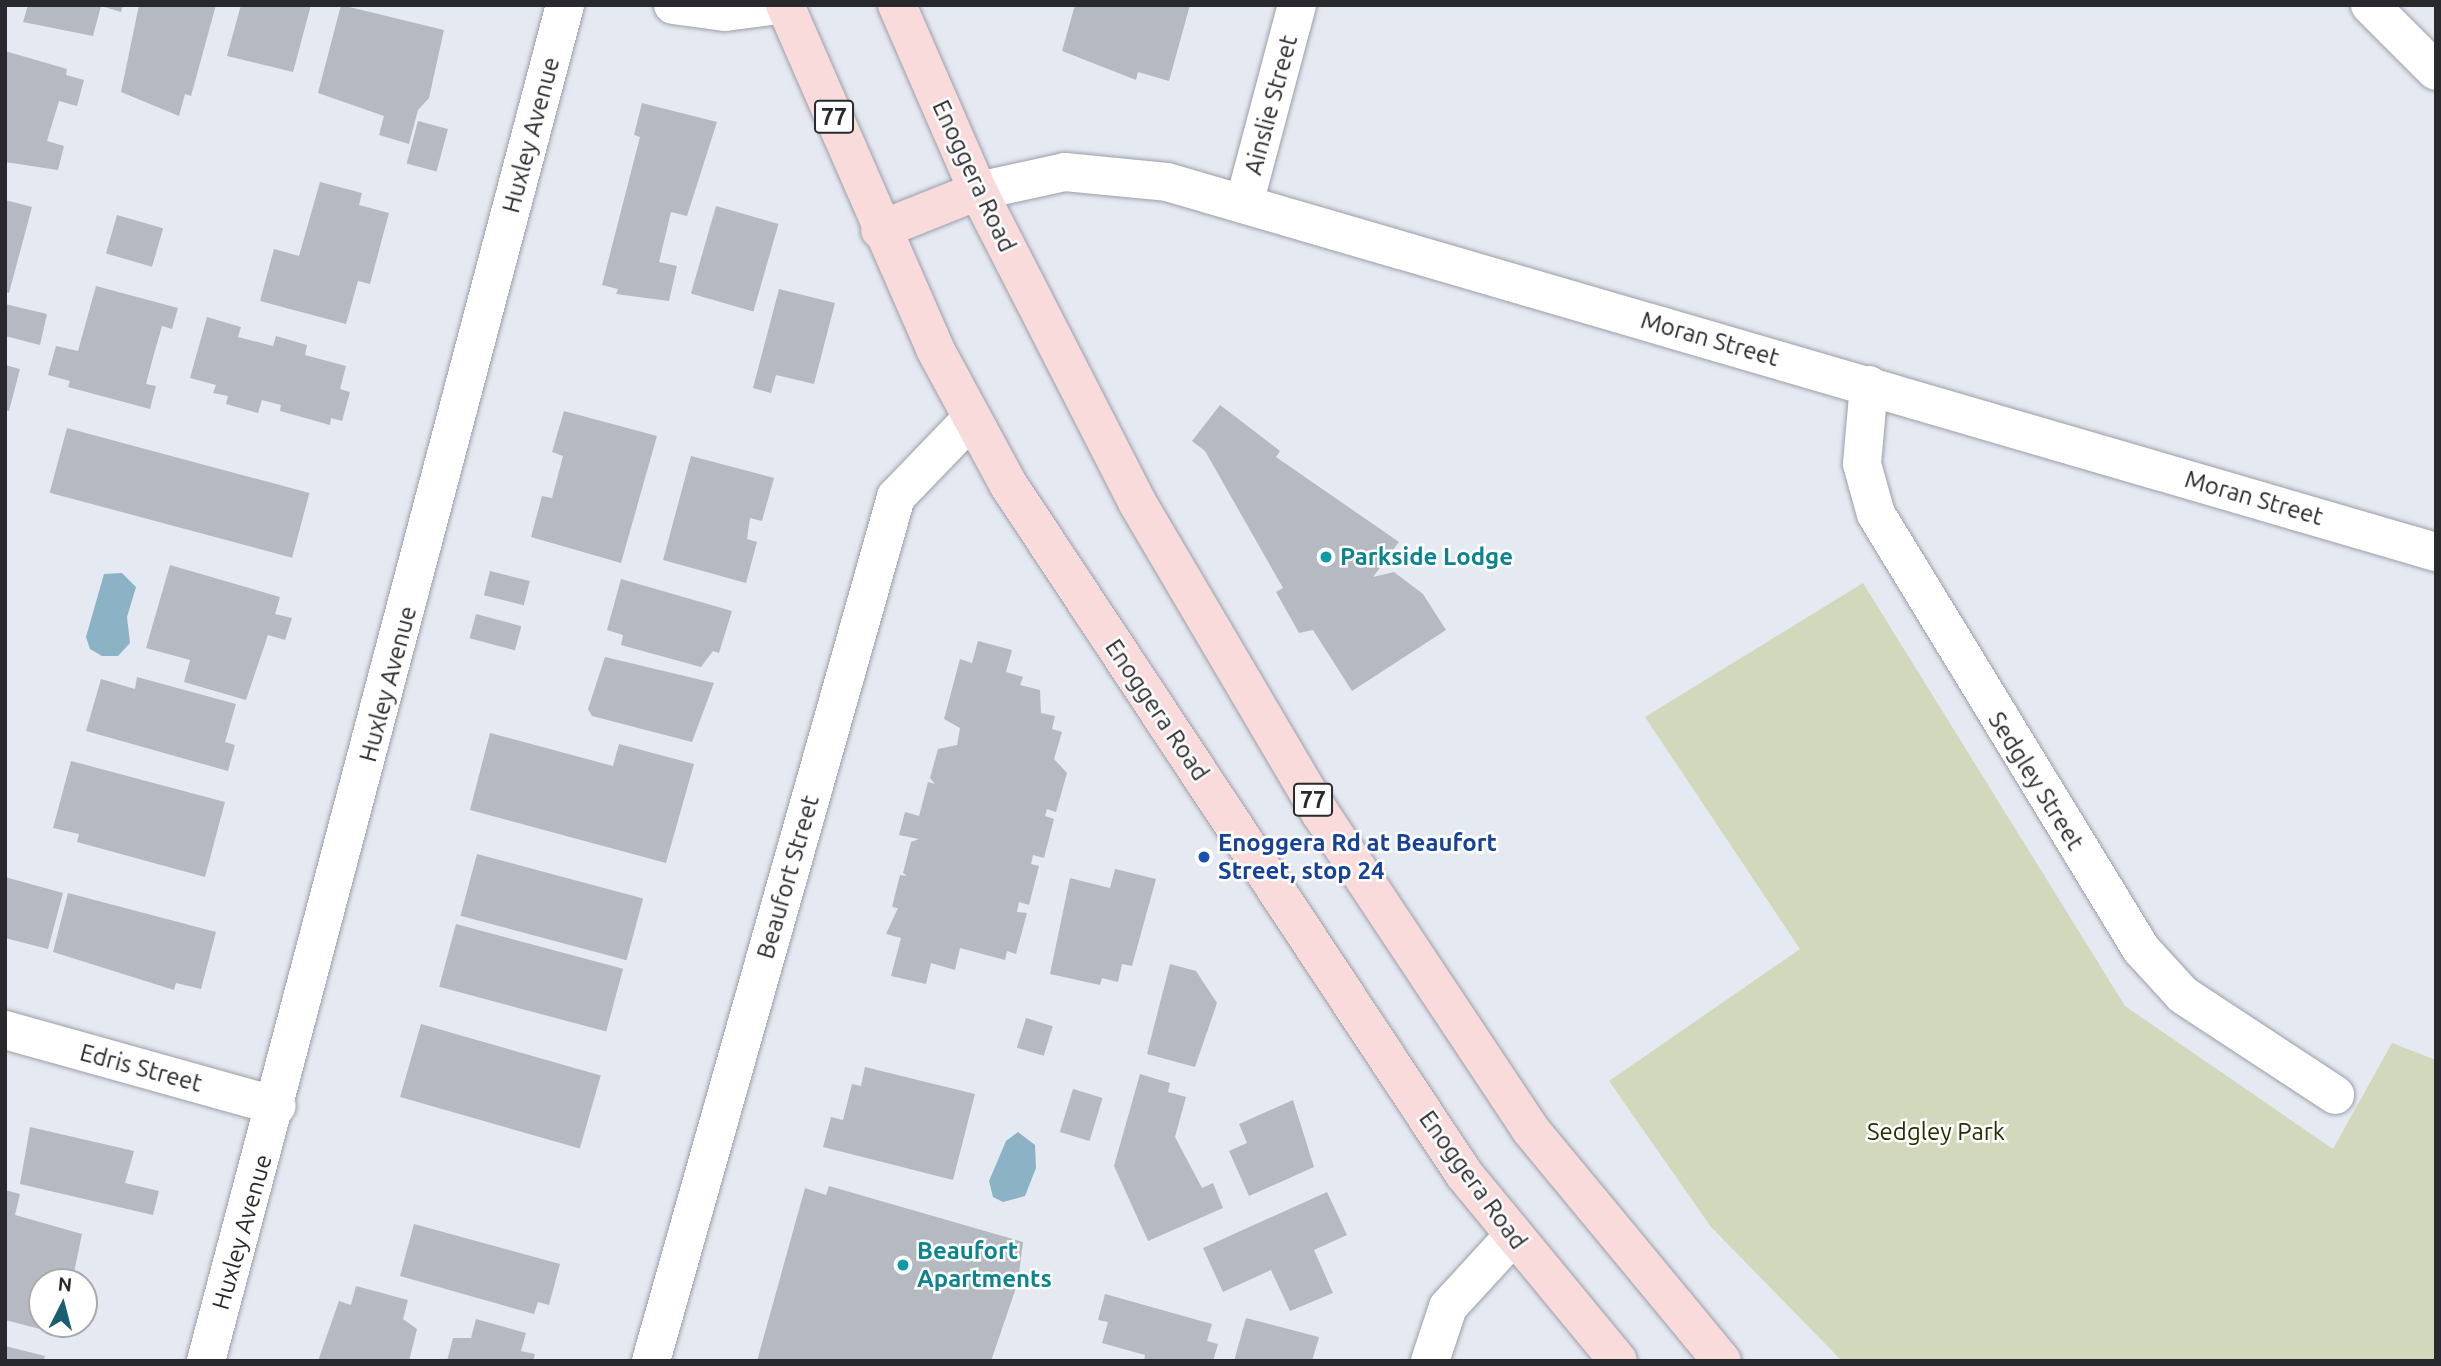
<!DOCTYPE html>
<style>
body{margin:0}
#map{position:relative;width:2441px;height:1366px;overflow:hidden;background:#e5e9f2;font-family:Ubuntu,sans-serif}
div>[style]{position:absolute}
.green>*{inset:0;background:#d2d8bc}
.water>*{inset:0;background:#8bb2c5}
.building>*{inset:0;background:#b5bac2;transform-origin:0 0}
.roads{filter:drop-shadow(0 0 2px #9b9fa7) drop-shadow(0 0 2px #9b9fa7)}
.minor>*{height:38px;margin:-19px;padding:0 19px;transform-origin:19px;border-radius:19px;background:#fff}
.tertiary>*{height:38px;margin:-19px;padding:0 19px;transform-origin:19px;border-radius:19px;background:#fff}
.primary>*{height:38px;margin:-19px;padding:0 19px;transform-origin:19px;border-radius:19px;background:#f8dbda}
.dots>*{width:19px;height:19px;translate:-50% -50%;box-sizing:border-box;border:4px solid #fff;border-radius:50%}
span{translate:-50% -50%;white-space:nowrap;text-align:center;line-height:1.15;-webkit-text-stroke:5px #fff;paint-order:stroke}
.shield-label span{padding:2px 5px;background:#fff;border:2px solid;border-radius:5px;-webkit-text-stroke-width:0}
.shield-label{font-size:23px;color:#27292c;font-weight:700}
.street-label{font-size:24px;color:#27292c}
.culture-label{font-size:24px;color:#0d838f;font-weight:700}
.left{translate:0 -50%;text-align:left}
.transit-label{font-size:24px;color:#164399;font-weight:700}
.park-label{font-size:24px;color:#282d00}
.frame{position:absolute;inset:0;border:7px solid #27292c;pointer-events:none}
.north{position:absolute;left:28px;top:1268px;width:70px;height:70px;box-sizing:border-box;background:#fff;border:2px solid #a9a9ab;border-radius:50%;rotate:6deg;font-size:19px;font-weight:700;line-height:28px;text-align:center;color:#27292c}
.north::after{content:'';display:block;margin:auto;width:24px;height:32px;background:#1a5f71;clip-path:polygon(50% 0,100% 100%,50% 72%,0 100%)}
</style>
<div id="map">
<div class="green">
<div style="clip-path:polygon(1863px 583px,2125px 1006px,2333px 1149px,2392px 1043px,2436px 1060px,2436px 1361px,1842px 1361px,1711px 1227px,1609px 1081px,1800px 949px,1645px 717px)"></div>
</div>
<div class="water">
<div style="clip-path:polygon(122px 573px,136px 587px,127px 617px,130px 643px,118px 656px,102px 656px,90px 649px,86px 637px,104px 574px)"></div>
<div style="clip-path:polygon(1018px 1132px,1035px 1145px,1036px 1168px,1025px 1196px,1003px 1202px,993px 1197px,989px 1181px,1006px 1141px)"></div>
</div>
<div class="building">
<div style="clip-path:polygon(28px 5px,123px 5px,121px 12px,101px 6px,93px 36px,23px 22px)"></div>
<div style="clip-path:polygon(139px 5px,216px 5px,191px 96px,185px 94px,179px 116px,121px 92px)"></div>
<div style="clip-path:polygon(241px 5px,311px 5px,293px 72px,227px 56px)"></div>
<div style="clip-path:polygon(341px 5px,444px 30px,429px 98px,418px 110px,409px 144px,379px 135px,384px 116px,318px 93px)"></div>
<div style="clip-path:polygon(1075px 5px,1190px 5px,1169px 81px,1138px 72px,1136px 80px,1062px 51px)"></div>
<div style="clip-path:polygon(5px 51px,67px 69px,66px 75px,84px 80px,77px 106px,59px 101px,47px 141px,64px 146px,58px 170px,5px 162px)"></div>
<div style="clip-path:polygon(642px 103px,717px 122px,687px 216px,671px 212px,659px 262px,677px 266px,669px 301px,616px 294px,618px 289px,602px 285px,640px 137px,634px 135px)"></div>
<div style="left:418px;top:121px;width:31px;height:44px;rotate:15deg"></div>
<div style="clip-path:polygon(320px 182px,362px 193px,359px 205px,389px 213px,370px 284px,358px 281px,346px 324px,260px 301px,274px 249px,299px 256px)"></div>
<div style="clip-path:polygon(5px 200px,32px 207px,9px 293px,5px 292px)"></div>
<div style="left:716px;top:206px;width:65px;height:91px;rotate:16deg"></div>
<div style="left:117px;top:215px;width:48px;height:40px;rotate:16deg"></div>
<div style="clip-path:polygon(96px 286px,178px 308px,172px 329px,162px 326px,154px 354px,146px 384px,156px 386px,150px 409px,68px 387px,70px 381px,48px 375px,56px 346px,78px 351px)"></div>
<div style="clip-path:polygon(779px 289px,835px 303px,814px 384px,776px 375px,771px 393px,753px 388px)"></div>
<div style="clip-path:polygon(5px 304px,47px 314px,40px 345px,5px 336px)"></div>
<div style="clip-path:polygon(207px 317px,241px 327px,238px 337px,273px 346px,276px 336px,307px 345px,305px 355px,346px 366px,340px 389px,350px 392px,342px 421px,331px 418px,330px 425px,280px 411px,281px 405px,262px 400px,258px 413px,226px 404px,228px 396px,213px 393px,216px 385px,190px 378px)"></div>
<div style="clip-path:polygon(5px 365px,20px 369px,9px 411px,5px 410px)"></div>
<div style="clip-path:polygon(1220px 405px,1280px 451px,1276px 457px,1399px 542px,1373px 577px,1394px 572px,1423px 594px,1446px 630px,1352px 691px,1313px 630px,1299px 633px,1276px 592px,1283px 588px,1205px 451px,1192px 441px)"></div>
<div style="clip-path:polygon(564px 411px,657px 436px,621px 563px,531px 537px,542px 496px,552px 498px,563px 456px,552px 452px)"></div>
<div style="left:67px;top:428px;width:251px;height:67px;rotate:15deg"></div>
<div style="clip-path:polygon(691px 456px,774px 478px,762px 521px,750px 518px,747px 539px,757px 542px,746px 583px,663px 560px)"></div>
<div style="clip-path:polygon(170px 565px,280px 597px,275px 614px,292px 618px,285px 640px,268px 635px,246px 700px,184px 682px,190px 660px,146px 648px)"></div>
<div style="left:490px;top:571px;width:41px;height:25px;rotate:14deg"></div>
<div style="clip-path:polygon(621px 579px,732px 611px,719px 653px,713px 651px,701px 667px,621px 645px,623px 635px,607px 630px)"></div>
<div style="left:476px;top:614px;width:47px;height:25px;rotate:15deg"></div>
<div style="clip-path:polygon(978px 641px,1012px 650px,1006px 672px,1023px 677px,1020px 685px,1040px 690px,1041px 713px,1055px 716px,1052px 729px,1062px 732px,1054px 759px,1067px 773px,1056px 812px,1047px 809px,1045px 816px,1054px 819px,1044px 858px,1033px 855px,1031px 864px,1039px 866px,1029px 905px,1019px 902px,1017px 912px,1027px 913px,1016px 954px,1007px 951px,1005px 960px,960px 948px,955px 970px,931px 963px,926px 984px,891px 976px,901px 938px,886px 934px,898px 908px,892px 907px,900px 875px,907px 876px,903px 873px,911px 842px,919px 839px,899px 835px,905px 812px,919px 816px,928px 782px,935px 784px,930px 778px,938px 749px,957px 745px,960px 728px,944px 719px,960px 659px,972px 663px)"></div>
<div style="clip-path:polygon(605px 657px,714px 683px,692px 742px,592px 716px,588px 709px)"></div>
<div style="clip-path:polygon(137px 677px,236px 704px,225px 742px,235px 745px,228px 771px,86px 731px,101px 679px,135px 689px)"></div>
<div style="clip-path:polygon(490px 733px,613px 766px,619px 744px,694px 764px,666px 863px,470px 810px)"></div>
<div style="clip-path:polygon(71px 761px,225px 802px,205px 877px,77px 842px,79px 834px,53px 828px)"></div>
<div style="left:477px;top:854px;width:172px;height:64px;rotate:15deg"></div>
<div style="clip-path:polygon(1115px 869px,1156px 879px,1132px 966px,1122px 964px,1118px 982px,1102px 978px,1100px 985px,1050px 974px,1070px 878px,1110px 888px)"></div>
<div style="clip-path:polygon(5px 877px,63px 893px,48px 949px,5px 938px)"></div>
<div style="clip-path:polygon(68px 893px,216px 932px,201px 989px,176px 983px,174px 990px,53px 952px)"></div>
<div style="left:456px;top:924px;width:173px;height:65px;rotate:15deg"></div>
<div style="clip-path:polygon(1170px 964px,1196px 971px,1217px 1003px,1195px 1067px,1147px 1054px)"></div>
<div style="left:1026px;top:1018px;width:28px;height:31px;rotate:17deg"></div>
<div style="left:421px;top:1024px;width:187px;height:76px;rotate:16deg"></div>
<div style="clip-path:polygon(865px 1067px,975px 1094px,953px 1180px,823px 1147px,831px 1117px,843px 1120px,852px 1084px,861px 1086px)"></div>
<div style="clip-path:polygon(1140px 1074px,1170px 1083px,1168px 1092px,1186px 1097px,1175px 1137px,1202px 1188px,1213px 1183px,1223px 1208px,1148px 1241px,1114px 1166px)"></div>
<div style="left:1073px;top:1089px;width:31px;height:45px;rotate:17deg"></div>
<div style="clip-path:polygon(1293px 1100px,1314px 1167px,1249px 1196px,1229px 1151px,1247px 1143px,1239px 1124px)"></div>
<div style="clip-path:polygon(30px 1127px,134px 1151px,125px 1183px,159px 1191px,153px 1215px,20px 1184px)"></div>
<div style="clip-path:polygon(829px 1186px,1023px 1242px,1018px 1282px,991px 1361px,757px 1361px,805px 1188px,826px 1195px)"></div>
<div style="clip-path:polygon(5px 1190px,20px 1194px,15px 1215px,82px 1234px,72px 1282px,42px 1282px,42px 1324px,74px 1324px,71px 1337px,5px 1320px)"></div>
<div style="clip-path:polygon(1327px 1192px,1347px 1235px,1314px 1250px,1333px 1293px,1290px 1311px,1271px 1270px,1223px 1292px,1203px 1248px)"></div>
<div style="clip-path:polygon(414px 1224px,560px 1264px,549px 1305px,538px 1302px,534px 1314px,400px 1276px)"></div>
<div style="clip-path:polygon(356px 1286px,408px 1300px,403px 1319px,417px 1329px,409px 1361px,318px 1361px,339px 1301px,351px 1305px)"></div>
<div style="clip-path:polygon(1105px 1294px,1212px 1324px,1207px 1341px,1218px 1344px,1213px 1361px,1144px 1361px,1145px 1355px,1102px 1343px,1108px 1322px,1098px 1320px)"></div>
<div style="clip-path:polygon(1246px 1318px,1319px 1337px,1312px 1361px,1234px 1361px)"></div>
<div style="clip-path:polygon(476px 1319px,526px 1333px,521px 1351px,535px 1354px,533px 1361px,447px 1361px,453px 1338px,471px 1338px)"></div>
<div style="clip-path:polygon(5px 1346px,45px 1356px,43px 1361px,5px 1361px)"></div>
</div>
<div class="roads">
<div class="minor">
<div style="left:2370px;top:5px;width:93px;rotate:45deg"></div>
<div style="left:978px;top:191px;width:89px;rotate:-12.3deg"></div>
<div style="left:1065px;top:172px;width:102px;rotate:5.6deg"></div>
<div style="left:1167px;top:182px;width:1322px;rotate:16.26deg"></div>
<div style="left:1244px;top:204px;width:206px;rotate:-75.1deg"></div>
<div style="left:1869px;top:385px;width:79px;rotate:95.1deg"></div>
<div style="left:1862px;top:464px;width:52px;rotate:74.4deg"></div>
<div style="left:1876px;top:514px;width:509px;rotate:58.65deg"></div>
<div style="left:2141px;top:949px;width:62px;rotate:47.6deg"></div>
<div style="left:2183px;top:995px;width:182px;rotate:33.3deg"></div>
<div style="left:5px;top:1030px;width:282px;rotate:15.6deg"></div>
<div style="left:206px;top:1361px;width:1403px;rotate:-75.17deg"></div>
<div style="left:651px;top:1361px;width:898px;rotate:-74.17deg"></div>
<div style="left:896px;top:497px;width:107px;rotate:-46.1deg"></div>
<div style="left:1430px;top:1361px;width:57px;rotate:-71.6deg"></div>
<div style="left:1448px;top:1307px;width:96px;rotate:-47.5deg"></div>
</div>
<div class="tertiary">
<div style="left:673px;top:5px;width:52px;rotate:7.7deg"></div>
<div style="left:725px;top:12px;width:53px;rotate:-7.5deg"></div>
</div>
<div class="primary">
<div style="left:785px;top:5px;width:375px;rotate:66.4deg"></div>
<div style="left:935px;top:349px;width:153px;rotate:61.6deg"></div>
<div style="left:1008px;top:484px;width:827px;rotate:56.54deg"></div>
<div style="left:1464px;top:1174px;width:242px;rotate:50.5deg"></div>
<div style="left:897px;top:5px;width:203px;rotate:66.5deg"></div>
<div style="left:978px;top:191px;width:349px;rotate:62.9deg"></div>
<div style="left:1137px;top:502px;width:362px;rotate:59.5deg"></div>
<div style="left:1321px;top:814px;width:378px;rotate:56.4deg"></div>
<div style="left:1530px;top:1129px;width:301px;rotate:50.4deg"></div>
<div style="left:880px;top:230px;width:105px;rotate:-21.7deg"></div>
</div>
</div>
<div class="dots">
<div style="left:1326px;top:557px;background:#0f9aa8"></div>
<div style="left:1204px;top:857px;background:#1a4fb4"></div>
<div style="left:903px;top:1265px;background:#0f9aa8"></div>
</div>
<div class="shield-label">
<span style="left:834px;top:117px">77</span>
<span style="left:1313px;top:800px">77</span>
</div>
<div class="street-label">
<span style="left:1271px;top:105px;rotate:-75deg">Ainslie Street</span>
<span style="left:531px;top:135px;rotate:-75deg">Huxley Avenue</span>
<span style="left:974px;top:176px;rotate:65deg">Enoggera Road</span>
<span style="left:1710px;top:339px;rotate:16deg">Moran Street</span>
<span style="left:2254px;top:498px;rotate:16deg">Moran Street</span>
<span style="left:388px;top:684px;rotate:-75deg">Huxley Avenue</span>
<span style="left:1157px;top:710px;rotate:56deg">Enoggera Road</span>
<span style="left:2036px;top:781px;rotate:58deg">Sedgley Street</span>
<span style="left:788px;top:877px;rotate:-74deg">Beaufort Street</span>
<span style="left:141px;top:1068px;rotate:15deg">Edris Street</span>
<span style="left:1473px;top:1180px;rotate:54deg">Enoggera Road</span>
<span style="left:242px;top:1232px;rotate:-74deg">Huxley Avenue</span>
</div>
<div class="culture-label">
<span class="left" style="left:1340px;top:557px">Parkside Lodge</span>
<span class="left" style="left:917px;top:1265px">Beaufort<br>Apartments</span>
</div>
<div class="transit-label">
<span class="left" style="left:1218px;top:857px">Enoggera Rd at Beaufort<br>Street, stop 24</span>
</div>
<div class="park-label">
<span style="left:1936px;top:1132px">Sedgley Park</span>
</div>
<div class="frame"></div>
<div class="north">N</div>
</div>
